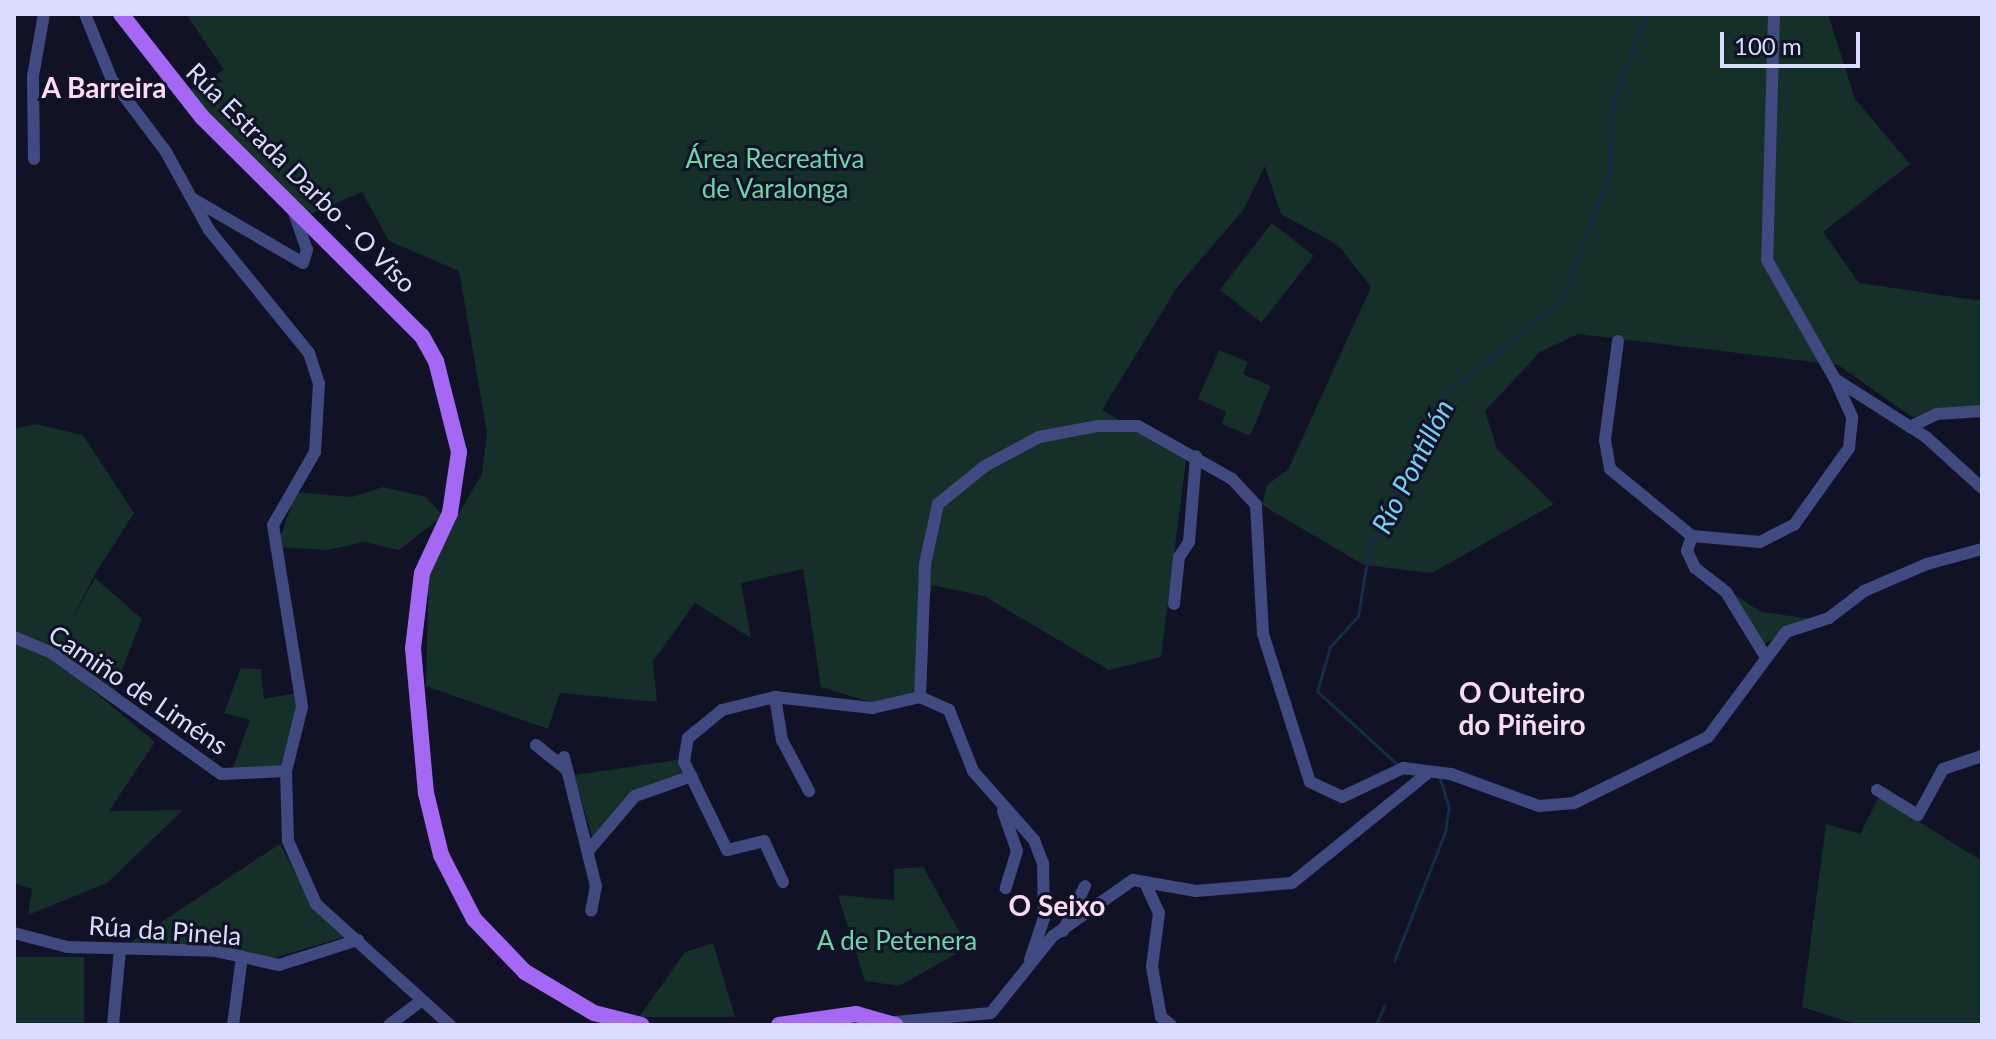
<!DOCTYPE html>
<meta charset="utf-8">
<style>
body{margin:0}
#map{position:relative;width:1996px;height:1039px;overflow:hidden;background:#111226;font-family:Lato,sans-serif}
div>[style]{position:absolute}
.green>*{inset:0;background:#152f29;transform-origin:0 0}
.stream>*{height:3px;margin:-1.5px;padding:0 1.5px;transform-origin:1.5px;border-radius:1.5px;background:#102e46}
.minor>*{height:12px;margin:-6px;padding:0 6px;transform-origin:6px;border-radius:6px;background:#404a81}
.major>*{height:16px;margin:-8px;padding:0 8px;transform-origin:8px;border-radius:8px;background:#a468f4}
span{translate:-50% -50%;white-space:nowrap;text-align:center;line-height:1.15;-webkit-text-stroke:6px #111226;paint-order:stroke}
.park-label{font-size:26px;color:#69d7a6}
.street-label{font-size:26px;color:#d9dcfc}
.neighbourhood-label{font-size:28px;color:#fcdbf7;font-weight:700}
.water-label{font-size:28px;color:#6fd1f4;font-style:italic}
.frame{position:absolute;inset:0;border:16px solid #d9dcfc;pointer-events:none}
.scale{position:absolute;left:1720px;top:32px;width:140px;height:36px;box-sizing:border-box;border:4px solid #d9dcfc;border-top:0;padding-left:10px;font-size:24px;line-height:28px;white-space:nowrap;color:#d9dcfc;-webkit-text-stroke:6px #111226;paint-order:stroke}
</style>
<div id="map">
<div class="green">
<div style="clip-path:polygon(186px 14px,1828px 14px,1855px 99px,1910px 164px,1823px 232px,1859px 283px,1982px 301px,1982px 409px,1912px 417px,1838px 365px,1578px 334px,1540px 352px,1485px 411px,1497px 449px,1554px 504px,1432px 573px,1364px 565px,1262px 505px,1267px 485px,1288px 470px,1371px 287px,1338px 245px,1281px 214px,1265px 166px,1244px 209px,1178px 286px,1102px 410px,1186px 460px,1161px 657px,1109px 670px,984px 596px,932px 585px,915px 692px,874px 703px,821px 687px,803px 569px,741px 583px,751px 638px,695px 603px,653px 661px,657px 702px,560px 693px,548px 729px,426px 686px,429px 563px,482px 474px,487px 433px,459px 271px,389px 241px,362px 192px,309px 215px,188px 91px,224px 70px)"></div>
<div style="left:1272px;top:223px;width:53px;height:85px;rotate:38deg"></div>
<div style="clip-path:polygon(1219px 350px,1248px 362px,1243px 374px,1271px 386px,1250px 436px,1222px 424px,1226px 412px,1198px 399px)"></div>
<div style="clip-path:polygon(35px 424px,83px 435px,134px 513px,95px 574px,71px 622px,95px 578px,142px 619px,113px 693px,62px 665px,155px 742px,109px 811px,183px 810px,107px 883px,28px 915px,32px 889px,14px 883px,14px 429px)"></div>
<div style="clip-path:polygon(383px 487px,426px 497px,443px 516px,399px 550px,364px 542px,327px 550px,277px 547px,296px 492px,352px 497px)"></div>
<div style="clip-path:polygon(1735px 595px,1761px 612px,1812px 619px,1762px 645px)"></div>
<div style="clip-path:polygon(241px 668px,261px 669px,264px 699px,296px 693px,298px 705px,285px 764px,231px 773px,250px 720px,224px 713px)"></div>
<div style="clip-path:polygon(677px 760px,683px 778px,634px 793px,593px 839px,574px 775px)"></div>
<div style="clip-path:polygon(1879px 797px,1982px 861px,1982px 1025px,1859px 1025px,1802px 1007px,1826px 824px,1860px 834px)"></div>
<div style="clip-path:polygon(280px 844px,315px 908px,347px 936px,271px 959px,128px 944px)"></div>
<div style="clip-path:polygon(923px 867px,968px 947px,899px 986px,865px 981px,838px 895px,894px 900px,894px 869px)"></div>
<div style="clip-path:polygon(713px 943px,735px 1017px,639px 1017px,685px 952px)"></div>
<div style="left:14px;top:957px;width:70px;height:68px"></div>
</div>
<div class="stream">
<div style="left:1399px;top:766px;width:111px;rotate:-137.6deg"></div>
<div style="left:1317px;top:691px;width:46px;rotate:-73.5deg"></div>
<div style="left:1330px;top:647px;width:42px;rotate:-47.9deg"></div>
<div style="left:1358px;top:616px;width:68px;rotate:-80.7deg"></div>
<div style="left:1369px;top:549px;width:167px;rotate:-64.5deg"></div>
<div style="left:1441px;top:398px;width:157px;rotate:-39.1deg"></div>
<div style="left:1563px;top:299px;width:134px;rotate:-69.9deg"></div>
<div style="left:1609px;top:173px;width:70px;rotate:-86.7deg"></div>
<div style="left:1613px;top:103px;width:95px;rotate:-69.7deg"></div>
<div style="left:1394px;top:961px;width:139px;rotate:-68.4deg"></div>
<div style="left:1445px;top:832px;width:24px;rotate:-81deg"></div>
<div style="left:1449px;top:808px;width:31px;rotate:-107deg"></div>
<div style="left:1376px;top:1025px;width:21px;rotate:-67deg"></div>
</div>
<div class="minor">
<div style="left:85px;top:14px;width:71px;rotate:67.8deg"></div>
<div style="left:112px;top:80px;width:90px;rotate:53.1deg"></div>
<div style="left:166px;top:152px;width:89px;rotate:61.1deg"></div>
<div style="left:209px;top:230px;width:159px;rotate:50.9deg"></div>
<div style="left:309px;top:353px;width:32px;rotate:72deg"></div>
<div style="left:319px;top:383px;width:69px;rotate:93.3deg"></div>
<div style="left:315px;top:452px;width:84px;rotate:119.9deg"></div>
<div style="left:273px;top:525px;width:184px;rotate:80.9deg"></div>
<div style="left:302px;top:707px;width:66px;rotate:104deg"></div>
<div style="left:286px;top:771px;width:70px;rotate:88.4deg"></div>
<div style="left:288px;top:841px;width:69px;rotate:66deg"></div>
<div style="left:316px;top:904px;width:181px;rotate:42.1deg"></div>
<div style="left:1774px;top:14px;width:246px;rotate:91.6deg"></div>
<div style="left:1767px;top:260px;width:137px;rotate:60.3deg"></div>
<div style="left:1835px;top:379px;width:108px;rotate:32.5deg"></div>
<div style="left:1926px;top:437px;width:76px;rotate:42.3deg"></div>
<div style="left:34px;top:159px;width:83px;rotate:-90.7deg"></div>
<div style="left:33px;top:76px;width:63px;rotate:-79.9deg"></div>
<div style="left:193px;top:199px;width:127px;rotate:30.2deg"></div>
<div style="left:303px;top:263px;width:14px;rotate:-73deg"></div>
<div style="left:307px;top:250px;width:42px;rotate:-109.3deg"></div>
<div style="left:1618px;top:341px;width:100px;rotate:97.5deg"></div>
<div style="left:1605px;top:440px;width:29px;rotate:80deg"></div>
<div style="left:1610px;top:469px;width:106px;rotate:39.3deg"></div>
<div style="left:1910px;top:427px;width:30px;rotate:-26deg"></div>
<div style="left:1937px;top:414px;width:45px;rotate:-3.8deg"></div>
<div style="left:1174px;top:604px;width:47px;rotate:-83.9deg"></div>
<div style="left:1179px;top:557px;width:18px;rotate:-56deg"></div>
<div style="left:1189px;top:542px;width:86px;rotate:-85.3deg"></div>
<div style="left:14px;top:637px;width:41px;rotate:22.8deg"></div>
<div style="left:52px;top:653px;width:208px;rotate:35.6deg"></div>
<div style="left:221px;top:774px;width:65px;rotate:-2.6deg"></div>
<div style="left:1764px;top:654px;width:73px;rotate:-121.5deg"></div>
<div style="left:1726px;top:592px;width:39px;rotate:-142deg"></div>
<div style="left:1695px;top:568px;width:19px;rotate:-115deg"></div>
<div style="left:1687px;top:551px;width:16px;rotate:-72deg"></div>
<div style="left:1692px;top:536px;width:68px;rotate:5deg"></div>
<div style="left:1760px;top:542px;width:38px;rotate:-27deg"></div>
<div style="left:1794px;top:525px;width:95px;rotate:-54.5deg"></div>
<div style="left:1849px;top:448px;width:31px;rotate:-84deg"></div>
<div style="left:1852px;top:417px;width:42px;rotate:-114.1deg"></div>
<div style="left:775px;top:697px;width:44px;rotate:80.8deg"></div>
<div style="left:782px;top:740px;width:58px;rotate:62.1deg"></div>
<div style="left:920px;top:697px;width:133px;rotate:-87.8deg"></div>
<div style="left:925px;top:564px;width:61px;rotate:-77.8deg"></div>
<div style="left:938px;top:504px;width:60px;rotate:-39deg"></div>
<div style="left:985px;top:466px;width:61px;rotate:-28.2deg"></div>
<div style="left:1039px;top:437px;width:59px;rotate:-10.7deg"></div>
<div style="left:1097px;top:426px;width:41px"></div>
<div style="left:1138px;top:426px;width:108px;rotate:29.4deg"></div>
<div style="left:1232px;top:479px;width:35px;rotate:47deg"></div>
<div style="left:1256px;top:505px;width:129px;rotate:86.9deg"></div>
<div style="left:1263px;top:634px;width:155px;rotate:72.4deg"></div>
<div style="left:1310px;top:782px;width:35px;rotate:25deg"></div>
<div style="left:1342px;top:797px;width:68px;rotate:-25.4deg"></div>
<div style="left:1403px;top:768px;width:48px;rotate:7.1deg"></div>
<div style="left:1451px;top:774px;width:94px;rotate:20deg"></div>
<div style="left:1539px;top:806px;width:35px;rotate:-5deg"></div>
<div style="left:1574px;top:803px;width:149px;rotate:-26.2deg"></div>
<div style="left:1708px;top:737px;width:131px;rotate:-53.4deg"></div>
<div style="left:1786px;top:632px;width:45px;rotate:-18deg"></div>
<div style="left:1829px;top:618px;width:44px;rotate:-37.6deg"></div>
<div style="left:1864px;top:591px;width:69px;rotate:-23.2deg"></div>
<div style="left:1927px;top:564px;width:57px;rotate:-15.3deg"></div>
<div style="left:920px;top:697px;width:32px;rotate:24deg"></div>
<div style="left:949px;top:710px;width:66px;rotate:68.5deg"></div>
<div style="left:973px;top:771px;width:92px;rotate:48.5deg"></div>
<div style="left:1034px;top:840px;width:25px;rotate:69deg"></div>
<div style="left:1043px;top:863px;width:55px;rotate:89deg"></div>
<div style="left:1044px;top:918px;width:44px;rotate:108.4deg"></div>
<div style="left:536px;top:745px;width:40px;rotate:39deg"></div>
<div style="left:564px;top:757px;width:133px;rotate:76.1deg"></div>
<div style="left:596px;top:886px;width:25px;rotate:101deg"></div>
<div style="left:1877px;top:790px;width:48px;rotate:31.4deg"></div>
<div style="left:1918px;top:815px;width:52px;rotate:-61.5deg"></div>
<div style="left:1943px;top:769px;width:41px;rotate:-18.4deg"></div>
<div style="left:1003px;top:811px;width:42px;rotate:70.7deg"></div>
<div style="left:1017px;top:851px;width:39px;rotate:107deg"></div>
<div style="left:588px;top:851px;width:72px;rotate:-49.5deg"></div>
<div style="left:635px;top:796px;width:60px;rotate:-19.3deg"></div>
<div style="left:783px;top:882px;width:45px;rotate:-114.9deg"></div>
<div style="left:764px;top:841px;width:38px;rotate:166deg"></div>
<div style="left:727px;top:850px;width:98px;rotate:-116deg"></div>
<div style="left:684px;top:762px;width:24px;rotate:-81deg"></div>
<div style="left:688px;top:738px;width:44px;rotate:-39.5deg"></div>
<div style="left:722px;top:710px;width:55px;rotate:-13.8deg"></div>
<div style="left:775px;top:697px;width:98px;rotate:6.5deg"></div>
<div style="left:872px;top:708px;width:49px;rotate:-12.9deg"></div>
<div style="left:1145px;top:883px;width:33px;rotate:65deg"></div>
<div style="left:1159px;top:913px;width:54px;rotate:97.4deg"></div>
<div style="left:1152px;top:967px;width:51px;rotate:79.8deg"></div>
<div style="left:1161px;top:1017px;width:13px;rotate:39deg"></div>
<div style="left:1063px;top:931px;width:50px;rotate:-63.9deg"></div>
<div style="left:14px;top:933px;width:55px;rotate:14.8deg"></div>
<div style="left:67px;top:947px;width:148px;rotate:1.5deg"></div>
<div style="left:215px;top:951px;width:66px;rotate:12.3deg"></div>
<div style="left:279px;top:965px;width:83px;rotate:-17.6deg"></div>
<div style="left:885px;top:1023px;width:106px;rotate:-5.4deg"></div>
<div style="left:991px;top:1013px;width:99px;rotate:-51.2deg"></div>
<div style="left:1053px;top:936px;width:98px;rotate:-35deg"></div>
<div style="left:1133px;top:880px;width:64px;rotate:9.9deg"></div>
<div style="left:1196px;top:891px;width:96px;rotate:-4.8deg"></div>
<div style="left:1292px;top:883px;width:175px;rotate:-39deg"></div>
<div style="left:113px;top:1025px;width:75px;rotate:-84.7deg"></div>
<div style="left:233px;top:1025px;width:69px;rotate:-82.5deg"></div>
<div style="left:389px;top:1025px;width:39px;rotate:-37deg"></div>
</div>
<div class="major">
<div style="left:121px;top:14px;width:131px;rotate:51.8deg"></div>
<div style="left:202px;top:117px;width:310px;rotate:44.9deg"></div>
<div style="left:422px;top:336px;width:29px;rotate:61deg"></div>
<div style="left:436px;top:361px;width:94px;rotate:75.8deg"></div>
<div style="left:459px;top:452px;width:62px;rotate:98.4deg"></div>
<div style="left:450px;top:513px;width:66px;rotate:115deg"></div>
<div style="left:422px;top:573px;width:76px;rotate:96.8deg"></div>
<div style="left:413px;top:648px;width:146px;rotate:84.9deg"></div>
<div style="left:426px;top:793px;width:64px;rotate:76.4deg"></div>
<div style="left:441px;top:855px;width:72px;rotate:62.7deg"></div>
<div style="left:474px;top:919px;width:74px;rotate:46.1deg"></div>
<div style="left:525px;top:972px;width:80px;rotate:30.7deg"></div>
<div style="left:594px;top:1013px;width:49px;rotate:14.3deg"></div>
<div style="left:779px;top:1025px;width:78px;rotate:-8.1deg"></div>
<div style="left:856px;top:1014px;width:41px;rotate:15.8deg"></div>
</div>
<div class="park-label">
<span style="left:775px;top:174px">Área Recreativa<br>de Varalonga</span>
<span style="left:897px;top:941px">A de Petenera</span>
</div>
<div class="street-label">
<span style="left:301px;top:178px;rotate:45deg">Rúa Estrada Darbo - O Viso</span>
<span style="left:138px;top:690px;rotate:34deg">Camiño de Liméns</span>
<span style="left:165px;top:931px;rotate:4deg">Rúa da Pinela</span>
</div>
<div class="neighbourhood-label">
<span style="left:104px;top:87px">A Barreira</span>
<span style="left:1522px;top:708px">O Outeiro<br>do Piñeiro</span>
<span style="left:1057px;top:905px">O Seixo</span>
</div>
<div class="water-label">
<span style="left:1412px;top:466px;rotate:-63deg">Río Pontillón</span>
</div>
<div class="frame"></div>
<div class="scale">100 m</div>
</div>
